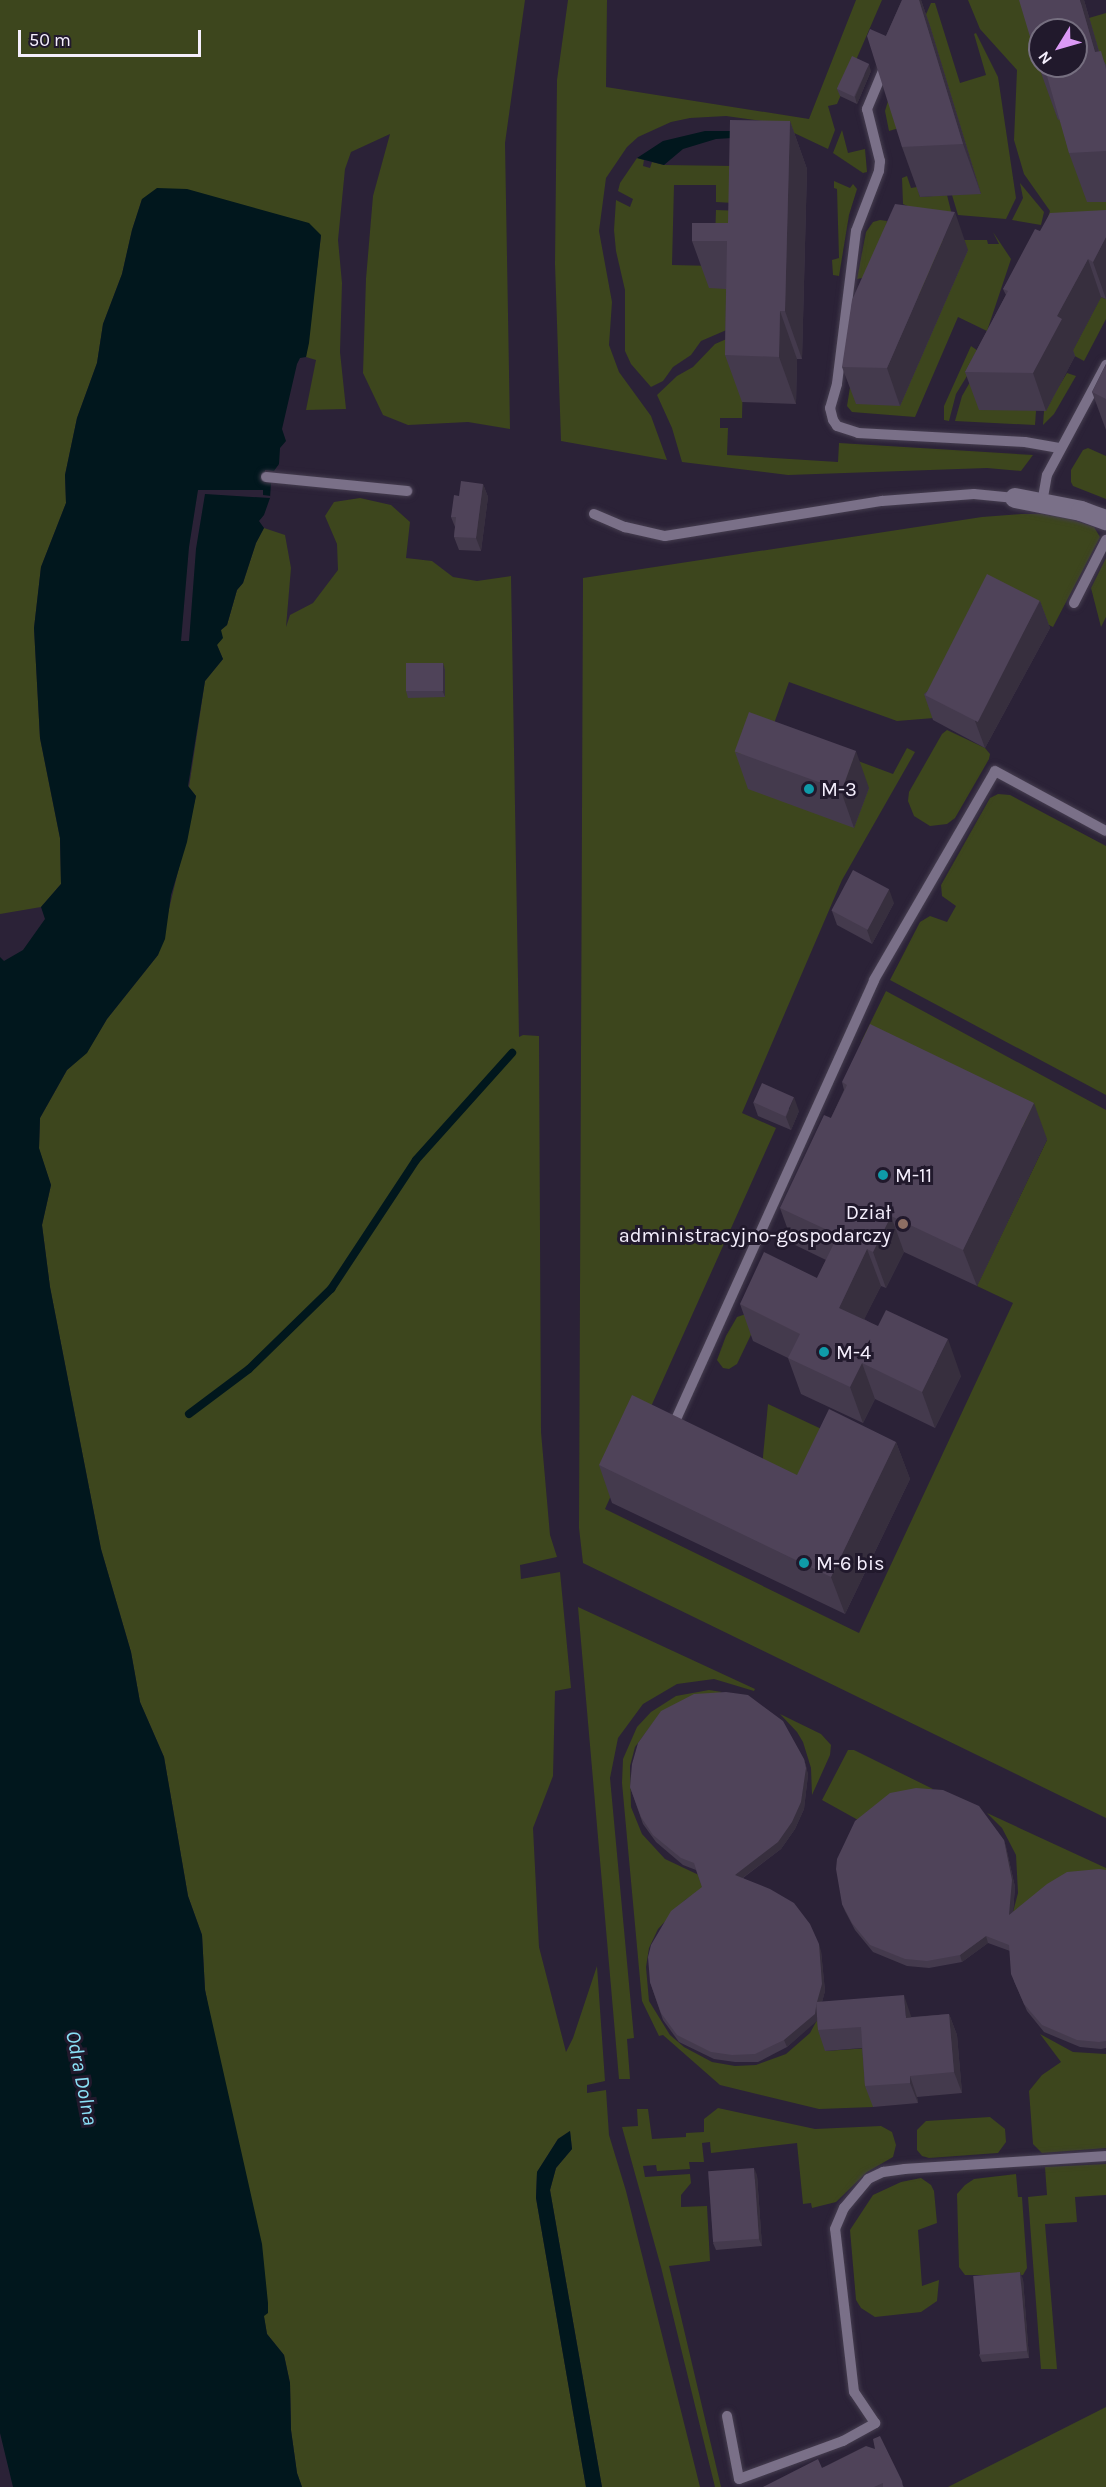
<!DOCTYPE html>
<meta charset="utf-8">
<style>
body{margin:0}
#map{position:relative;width:1106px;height:2487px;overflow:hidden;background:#2b2237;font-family:Karla,sans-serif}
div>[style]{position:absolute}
.green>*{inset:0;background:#3d461d}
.water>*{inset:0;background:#01171d}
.pier>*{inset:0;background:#2b2237}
.stream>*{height:8px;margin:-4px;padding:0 4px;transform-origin:4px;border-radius:4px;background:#01171d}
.roads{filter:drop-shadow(0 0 2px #453d4f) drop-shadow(0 0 2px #453d4f)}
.lane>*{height:10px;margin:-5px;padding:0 5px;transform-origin:5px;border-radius:5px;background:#7a7088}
.street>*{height:20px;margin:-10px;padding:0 10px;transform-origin:10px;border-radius:10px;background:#7a7088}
.wall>*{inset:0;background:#443a4d}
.shaded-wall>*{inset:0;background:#372f3e}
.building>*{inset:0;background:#4f4359;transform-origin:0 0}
.dots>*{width:16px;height:16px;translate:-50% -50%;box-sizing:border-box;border:3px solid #21192c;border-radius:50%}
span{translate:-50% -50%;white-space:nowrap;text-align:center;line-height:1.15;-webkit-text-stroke:6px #21192c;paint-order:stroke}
.poi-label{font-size:20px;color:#f5effd}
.left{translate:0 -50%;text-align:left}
.right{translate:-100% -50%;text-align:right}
.water-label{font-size:21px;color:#8ae0f6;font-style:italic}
.north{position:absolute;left:1028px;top:18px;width:60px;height:60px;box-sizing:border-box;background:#21192c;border:2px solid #766f80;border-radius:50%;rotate:233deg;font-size:16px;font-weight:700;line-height:24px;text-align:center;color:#f5effd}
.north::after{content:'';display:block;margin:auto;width:21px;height:27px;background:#db99f5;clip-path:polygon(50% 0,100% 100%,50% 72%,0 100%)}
.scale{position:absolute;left:18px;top:30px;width:183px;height:27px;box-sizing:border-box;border:3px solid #f5effd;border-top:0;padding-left:8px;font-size:18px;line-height:21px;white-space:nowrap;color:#f5effd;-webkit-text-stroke:4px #21192c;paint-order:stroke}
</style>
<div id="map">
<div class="green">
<div style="clip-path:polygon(0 0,525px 0,505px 143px,510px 429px,468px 422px,408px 425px,383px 415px,363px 373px,366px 279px,373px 196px,390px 134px,351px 152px,345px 169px,338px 240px,342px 283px,340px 352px,346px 409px,306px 410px,316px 360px,306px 357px,321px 236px,142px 199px,132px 230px,122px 274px,103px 324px,97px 363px,77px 418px,65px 475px,66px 503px,41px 567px,34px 628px,40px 738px,60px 838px,61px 884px,41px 907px,0 914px)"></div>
<div style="clip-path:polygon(568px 0,607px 0,606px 87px,809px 119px,856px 0,882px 0,837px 104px,828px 106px,835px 130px,828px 149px,790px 131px,762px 121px,726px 116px,690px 118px,671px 122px,638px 137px,627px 147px,606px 178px,599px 231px,612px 302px,609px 345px,619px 372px,651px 416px,667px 460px,561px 441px,555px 264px,557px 80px)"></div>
<div style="clip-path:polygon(968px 0,1029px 0,1040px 66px,1058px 119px,1063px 119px,1106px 202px,1106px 219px,1046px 223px,1050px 211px,1024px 174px,1014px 140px,1017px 70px,980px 29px)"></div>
<div style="clip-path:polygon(931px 3px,935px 3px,960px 83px,986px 75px,974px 34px,976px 33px,998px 77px,1016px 198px,1006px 219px,958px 215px,952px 195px,981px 193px,899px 128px,889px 131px,885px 111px,888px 101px)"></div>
<div style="clip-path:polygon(1106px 13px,1106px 76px,1089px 18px)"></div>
<div style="clip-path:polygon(842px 130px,848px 153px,865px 149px,867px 172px,863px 173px,833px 153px)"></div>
<div style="clip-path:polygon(637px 158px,644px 160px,643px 166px,650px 168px,652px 162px,664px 165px,734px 166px,734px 203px,716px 202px,716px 185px,674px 185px,672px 265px,714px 266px,716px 210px,741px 211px,738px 325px,701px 341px,691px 355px,673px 367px,663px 381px,651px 387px,631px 364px,625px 351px,625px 290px,616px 251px,614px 230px,616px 200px,630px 207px,633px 199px,618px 191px,620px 183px)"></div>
<div style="clip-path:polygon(907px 176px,911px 188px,917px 187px,920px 197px,947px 195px,952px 215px,917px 210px,903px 204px,902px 178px)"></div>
<div style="clip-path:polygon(834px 181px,850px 188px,853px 184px,857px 189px,849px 215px,839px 276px,833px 275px,832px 260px,839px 258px,837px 189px,834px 188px)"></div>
<div style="clip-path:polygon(1020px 183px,1044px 212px,1041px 225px,1012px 220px,1023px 198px)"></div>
<div style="clip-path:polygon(880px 220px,887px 221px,878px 275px,857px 279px,866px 232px,873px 222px)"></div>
<div style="clip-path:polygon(993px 232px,1011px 259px,987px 331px,958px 317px,915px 417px,852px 412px,847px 406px,855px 356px,938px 240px,987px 240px,988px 244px,999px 244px)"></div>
<div style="clip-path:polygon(1101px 297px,1106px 299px,1106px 319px,1084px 361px,1071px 354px)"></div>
<div style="clip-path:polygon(738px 334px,744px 334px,742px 418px,720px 418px,720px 428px,728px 428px,727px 455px,838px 462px,839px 443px,1033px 455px,1021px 471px,987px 468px,788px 475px,682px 462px,672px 428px,657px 395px,677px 376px,693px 367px,715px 344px)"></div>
<div style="clip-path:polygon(997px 335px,1036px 411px,1035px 425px,955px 421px,962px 396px)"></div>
<div style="clip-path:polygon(971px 346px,981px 353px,956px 394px,949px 421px,944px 420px,944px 406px)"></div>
<div style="clip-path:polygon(1067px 373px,1076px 376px,1054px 414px,1043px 425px,1044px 411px)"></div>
<div style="clip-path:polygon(1088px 448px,1106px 456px,1106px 499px,1073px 486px,1071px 482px,1071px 470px,1083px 450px)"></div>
<div style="clip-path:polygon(360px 498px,391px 505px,410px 522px,406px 558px,432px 561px,453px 577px,477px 581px,511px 576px,519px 1037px,523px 1035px,539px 1036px,541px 1432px,550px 1535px,557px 1557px,520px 1565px,521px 1579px,560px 1572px,571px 1688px,555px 1691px,553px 1776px,533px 1828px,539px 1947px,566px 2052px,573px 2038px,597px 1966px,605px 2081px,587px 2085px,587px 2093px,606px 2090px,609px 2135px,626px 2191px,700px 2487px,602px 2487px,550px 2190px,556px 2168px,572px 2149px,570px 2131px,558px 2139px,537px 2172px,536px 2198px,586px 2487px,302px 2487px,297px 2473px,291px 2430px,290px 2383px,284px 2355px,267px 2334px,205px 1989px,202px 1935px,188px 1896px,164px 1757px,140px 1702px,131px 1652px,101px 1549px,50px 1287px,42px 1225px,51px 1185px,39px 1149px,40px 1118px,67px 1070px,87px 1052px,107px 1019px,158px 955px,196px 796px,189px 787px,205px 681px,223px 659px,217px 645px,221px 630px,227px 625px,237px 590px,243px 583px,256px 543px,264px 528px,285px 535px,291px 568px,286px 627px,290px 615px,313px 603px,338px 570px,337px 544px,325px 516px,334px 502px)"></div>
<div style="clip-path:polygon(1021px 514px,1042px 514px,1070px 519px,1094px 527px,1100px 537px,1053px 627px,996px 598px,934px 718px,897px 721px,789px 682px,772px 729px,893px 774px,907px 748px,915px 752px,842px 880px,742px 1113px,776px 1128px,605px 1509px,859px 1633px,1013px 1303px,977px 1286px,1047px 1140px,861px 1042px,886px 991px,1106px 1110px,1106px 1818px,583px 1563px,579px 1528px,583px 578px,982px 517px)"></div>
<div style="clip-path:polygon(1106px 558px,1106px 617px,1101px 627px,1091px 588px)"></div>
<div style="clip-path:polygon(947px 730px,985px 748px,990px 754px,989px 759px,955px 818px,947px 824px,930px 826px,914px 816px,908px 801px,909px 792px,942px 734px)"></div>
<div style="clip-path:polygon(998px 794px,1010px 795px,1106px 846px,1106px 1095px,890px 980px,920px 922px,930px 916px,947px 922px,956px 906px,942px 896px,941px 885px,990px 798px)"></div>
<div style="clip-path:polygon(746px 1314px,758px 1320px,737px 1364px,729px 1369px,723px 1368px,717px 1360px,726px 1336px,737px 1317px)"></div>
<div style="clip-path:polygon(768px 1404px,845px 1440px,811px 1512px,760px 1488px)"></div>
<div style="clip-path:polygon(578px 1607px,755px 1689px,754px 1691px,714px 1679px,677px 1684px,643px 1704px,618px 1738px,610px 1778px,634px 2038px,627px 2039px,630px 2079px,619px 2079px)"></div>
<div style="clip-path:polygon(709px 1690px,722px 1692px,659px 1715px,635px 1747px,630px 1766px,631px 1807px,642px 1834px,665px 1859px,703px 1877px,705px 1888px,685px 1900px,658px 1929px,649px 1948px,646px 1967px,649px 2001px,670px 2035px,684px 2047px,712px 2062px,735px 2066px,756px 2065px,786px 2054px,810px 2033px,822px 2011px,826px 2051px,869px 2048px,873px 2107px,819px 2109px,720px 2085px,663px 2035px,659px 2036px,642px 2001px,622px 1783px,623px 1759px,637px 1727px,651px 1712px,676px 1696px)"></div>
<div style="clip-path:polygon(780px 1714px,821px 1734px,831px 1745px,830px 1755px,812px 1795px,811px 1768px,803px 1742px,797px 1732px)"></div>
<div style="clip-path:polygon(848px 1750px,854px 1750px,933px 1789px,892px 1796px,876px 1805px,858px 1820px,822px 1800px)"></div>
<div style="clip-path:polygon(987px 1813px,1106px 1868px,1106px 1871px,1012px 1916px,1018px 1893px,1016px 1855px,1002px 1828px)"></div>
<div style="clip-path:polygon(1040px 2034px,1073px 2052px,1106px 2054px,1106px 2148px,1042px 2153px,1033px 2144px,1029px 2091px,1042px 2075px,1061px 2062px)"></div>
<div style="clip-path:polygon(718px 2108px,815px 2129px,881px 2126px,892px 2132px,896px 2145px,893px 2157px,867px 2172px,836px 2202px,812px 2208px,811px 2203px,803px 2204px,797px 2143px,711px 2153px,710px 2142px,702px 2143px,704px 2162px,689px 2162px,690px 2169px,657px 2171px,656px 2165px,643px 2166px,645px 2177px,690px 2174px,691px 2183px,681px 2195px,681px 2207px,707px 2206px,710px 2261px,669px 2266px,721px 2487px,715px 2487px,661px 2267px,622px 2127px,638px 2126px,637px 2109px,648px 2109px,652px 2139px,686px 2137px,686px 2133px,704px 2132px,704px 2119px)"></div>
<div style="clip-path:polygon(990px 2117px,1005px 2129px,1006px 2142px,998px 2153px,929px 2158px,922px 2156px,917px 2150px,917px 2130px,926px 2121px)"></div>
<div style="clip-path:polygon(1106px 2164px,1106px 2195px,1075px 2197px,1077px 2222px,1045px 2224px,1057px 2369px,1041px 2369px,1028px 2197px,1047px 2195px,1045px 2167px)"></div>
<div style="clip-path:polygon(1016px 2174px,1018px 2197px,1022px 2197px,1027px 2268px,1023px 2275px,965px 2275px,959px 2267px,957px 2194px,965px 2185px,974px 2179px)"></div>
<div style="clip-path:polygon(921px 2178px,931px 2185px,934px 2191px,937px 2223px,918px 2230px,922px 2286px,939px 2280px,937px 2301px,921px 2312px,875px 2317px,861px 2308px,856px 2300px,850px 2230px,873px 2195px,901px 2182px)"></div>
<div style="clip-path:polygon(1106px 2407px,1106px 2487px,948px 2487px)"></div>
</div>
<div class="water">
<div style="clip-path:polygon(705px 131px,732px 131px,732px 138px,716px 139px,683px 149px,664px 165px,637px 158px,663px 141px)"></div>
<div style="clip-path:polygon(157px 188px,187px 189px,309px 223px,321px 235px,309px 343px,306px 357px,300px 358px,297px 364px,282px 429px,286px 441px,280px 448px,279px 464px,274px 471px,265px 470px,265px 482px,271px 483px,270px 498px,264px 515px,259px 521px,264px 528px,256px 543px,243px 583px,237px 590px,227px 625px,221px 630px,223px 638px,217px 645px,223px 659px,205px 681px,188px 786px,196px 796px,187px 842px,171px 895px,165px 939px,158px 955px,107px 1019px,87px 1053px,67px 1070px,40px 1118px,39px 1148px,51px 1185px,42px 1225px,50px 1287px,101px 1549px,131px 1652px,140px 1702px,164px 1757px,188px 1896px,202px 1935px,205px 1990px,262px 2244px,268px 2303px,268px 2313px,264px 2316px,267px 2334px,284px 2355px,290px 2383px,291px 2430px,297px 2473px,302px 2487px,13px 2487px,0 2433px,0 957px,4px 961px,23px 950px,45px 919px,41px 907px,61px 884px,60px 838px,40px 738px,34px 628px,41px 567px,66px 503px,65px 475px,77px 418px,97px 363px,103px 324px,122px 274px,132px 230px,142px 199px)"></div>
<div style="clip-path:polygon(570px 2131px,572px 2149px,556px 2168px,550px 2190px,602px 2487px,586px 2487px,536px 2198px,537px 2172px,558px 2139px)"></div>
</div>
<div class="pier">
<div style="clip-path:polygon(198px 490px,263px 490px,263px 495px,271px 496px,270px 498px,205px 494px,196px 549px,189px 641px,181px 641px,189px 547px)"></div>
</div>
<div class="stream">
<div style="left:189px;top:1414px;width:75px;rotate:-36.9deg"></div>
<div style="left:249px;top:1369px;width:115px;rotate:-44.3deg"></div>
<div style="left:331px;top:1289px;width:154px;rotate:-56.6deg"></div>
<div style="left:416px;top:1160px;width:144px;rotate:-48.1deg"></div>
</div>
<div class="roads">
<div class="lane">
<div style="left:885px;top:66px;width:47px;rotate:112.7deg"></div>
<div style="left:867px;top:109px;width:54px;rotate:76deg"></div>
<div style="left:880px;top:161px;width:10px;rotate:96deg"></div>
<div style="left:879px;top:171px;width:64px;rotate:111deg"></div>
<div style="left:856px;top:231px;width:154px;rotate:97.1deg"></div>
<div style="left:837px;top:384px;width:25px;rotate:106deg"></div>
<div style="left:830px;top:408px;width:12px;rotate:76deg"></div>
<div style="left:833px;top:420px;width:7px;rotate:56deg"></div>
<div style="left:837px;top:426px;width:22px;rotate:18deg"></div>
<div style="left:858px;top:433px;width:167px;rotate:3.1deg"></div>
<div style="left:1025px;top:442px;width:36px;rotate:10deg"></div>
<div style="left:266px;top:477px;width:142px;rotate:5.7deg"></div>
<div style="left:1042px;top:503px;width:28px;rotate:-80deg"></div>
<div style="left:1047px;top:475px;width:125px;rotate:-61.8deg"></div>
<div style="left:594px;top:514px;width:34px;rotate:23deg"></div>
<div style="left:625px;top:527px;width:41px;rotate:12.7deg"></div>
<div style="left:665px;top:536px;width:220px;rotate:-9.2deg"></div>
<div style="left:882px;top:501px;width:92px;rotate:-4.4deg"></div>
<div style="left:974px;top:494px;width:41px;rotate:5.6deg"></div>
<div style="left:1074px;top:603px;width:71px;rotate:-63.1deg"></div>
<div style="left:673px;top:1426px;width:489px;rotate:-65.7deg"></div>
<div style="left:874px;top:980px;width:241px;rotate:-59.9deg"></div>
<div style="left:995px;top:771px;width:126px;rotate:28.4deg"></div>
<div style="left:727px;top:2416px;width:64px;rotate:79.2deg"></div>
<div style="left:739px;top:2479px;width:111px;rotate:-20.1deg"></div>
<div style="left:843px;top:2441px;width:37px;rotate:-29deg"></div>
<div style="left:875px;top:2423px;width:37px;rotate:-124deg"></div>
<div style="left:854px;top:2392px;width:164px;rotate:-96.6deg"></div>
<div style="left:835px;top:2229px;width:23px;rotate:-67deg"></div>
<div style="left:844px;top:2208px;width:38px;rotate:-50deg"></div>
<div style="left:868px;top:2179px;width:17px;rotate:-25deg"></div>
<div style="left:883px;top:2172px;width:22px;rotate:-8deg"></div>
<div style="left:905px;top:2169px;width:201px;rotate:-3.7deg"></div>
</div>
<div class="street">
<div style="left:1015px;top:498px;width:67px;rotate:11.1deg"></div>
<div style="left:1081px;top:511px;width:27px;rotate:20deg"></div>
</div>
</div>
<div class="wall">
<div style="clip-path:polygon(902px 0,921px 0,930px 26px,981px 194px,920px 197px,902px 147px,886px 36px)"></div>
<div style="clip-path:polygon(1084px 0,1099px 51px,1106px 65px,1106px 202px,1087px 202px,1069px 153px,1060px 119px,1058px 120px,1040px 70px)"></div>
<div style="clip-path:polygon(871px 71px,857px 104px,840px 96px,837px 89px)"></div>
<div style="clip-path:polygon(790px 121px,807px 169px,802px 359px,797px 359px,796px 404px,742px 402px,725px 355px,726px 289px,709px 288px,692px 241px,728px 223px)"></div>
<div style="clip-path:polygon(1106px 210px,1106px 299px,1101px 297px,1073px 350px,1075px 356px,1046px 411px,979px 410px,965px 372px,1006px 295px,1003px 289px,1040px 231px)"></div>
<div style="clip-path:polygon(968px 250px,900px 406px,856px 404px,842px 367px)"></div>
<div style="clip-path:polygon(1106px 364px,1106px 430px,1092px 392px)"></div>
<div style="clip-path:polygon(483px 484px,488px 497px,481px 551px,459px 550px,454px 537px,455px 527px,451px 517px,459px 496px)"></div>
<div style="clip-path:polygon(1040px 601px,1050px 628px,985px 748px,933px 720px,924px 694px)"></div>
<div style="clip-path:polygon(443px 663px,445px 670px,445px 697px,408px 698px,406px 691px)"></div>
<div style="clip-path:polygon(735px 752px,869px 788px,854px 828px,748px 789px)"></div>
<div style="clip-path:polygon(894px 903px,872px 944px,837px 925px,832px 911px)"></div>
<div style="clip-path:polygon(842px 1082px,1047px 1139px,977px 1286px,904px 1252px,886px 1288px,881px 1286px,864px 1319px,961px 1376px,935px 1428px,875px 1399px,863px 1423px,801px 1394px,788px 1358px,753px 1341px,740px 1304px,817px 1278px,826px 1260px,793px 1244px,780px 1208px,831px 1118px,844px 1090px)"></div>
<div style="clip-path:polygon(753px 1102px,799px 1111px,791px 1130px,758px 1116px)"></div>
<div style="clip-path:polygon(896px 1442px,910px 1479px,845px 1614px,612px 1503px,599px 1465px,797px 1475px)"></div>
<div style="clip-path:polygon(804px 1759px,806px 1766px,808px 1775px,804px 1809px,795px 1829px,781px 1849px,743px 1878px,821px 1951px,825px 1991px,822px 2002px,912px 2017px,949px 2014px,957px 2035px,962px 2093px,917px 2097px,918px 2103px,873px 2107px,865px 2086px,862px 2048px,825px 2051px,818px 2030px,817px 2020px,787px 2047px,758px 2062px,735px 2062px,714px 2059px,679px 2042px,663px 2020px,650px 1982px,702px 1887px,696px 1870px,683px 1865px,656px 1842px,643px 1824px,630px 1787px)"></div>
<div style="clip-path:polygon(1004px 1840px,1006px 1847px,1015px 1887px,1013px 1912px,1106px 1870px,1106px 2048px,1101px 2049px,1080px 2047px,1044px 2032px,1027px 2011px,1014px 1981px,1010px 1951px,988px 1943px,962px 1962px,929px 1968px,907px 1966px,873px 1952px,855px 1930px,845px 1911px,842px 1904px)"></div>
<div style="clip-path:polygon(757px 2175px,762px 2246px,716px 2250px,713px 2243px)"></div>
<div style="clip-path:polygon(1023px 2279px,1029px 2358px,982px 2362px,979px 2355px)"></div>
<div style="clip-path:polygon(875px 2449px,904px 2487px,763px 2487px,822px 2468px)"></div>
</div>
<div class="shaded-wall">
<div style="clip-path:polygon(919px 0,921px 0,930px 26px,981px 194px,963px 144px)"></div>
<div style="clip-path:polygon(1080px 0,1084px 0,1106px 76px,1095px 52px)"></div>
<div style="clip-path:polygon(869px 64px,871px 71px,857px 104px,855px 97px)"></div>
<div style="clip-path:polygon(790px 121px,807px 169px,802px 359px,785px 311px)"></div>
<div style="clip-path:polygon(955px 212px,968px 250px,900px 406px,887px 368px)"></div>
<div style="clip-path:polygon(1106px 237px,1106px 299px,1093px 262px)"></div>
<div style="clip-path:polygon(1088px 259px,1101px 297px,1073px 350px,1075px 356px,1046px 411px,1033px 373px,1057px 316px)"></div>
<div style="clip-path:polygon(780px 311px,797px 359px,796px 404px,779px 357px)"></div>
<div style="clip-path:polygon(483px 484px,488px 497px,481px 551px,476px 538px)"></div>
<div style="clip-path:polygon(1040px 601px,1050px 628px,985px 748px,975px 721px)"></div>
<div style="clip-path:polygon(443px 663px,445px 670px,445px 697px,442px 690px)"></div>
<div style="clip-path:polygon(856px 751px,869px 788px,854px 828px,841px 791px)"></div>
<div style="clip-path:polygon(889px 889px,894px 903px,872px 944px,867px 930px)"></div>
<div style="clip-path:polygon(794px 1097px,799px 1111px,791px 1130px,786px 1117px)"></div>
<div style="clip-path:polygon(1034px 1103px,1047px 1139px,977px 1286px,963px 1250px)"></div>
<div style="clip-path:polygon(891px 1216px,904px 1252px,886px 1288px,873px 1252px)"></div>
<div style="clip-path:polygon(867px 1249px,881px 1286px,852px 1344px,839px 1308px)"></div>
<div style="clip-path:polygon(948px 1339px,961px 1376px,935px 1428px,922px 1392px)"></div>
<div style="clip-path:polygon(862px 1363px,875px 1399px,863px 1423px,850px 1387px)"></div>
<div style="clip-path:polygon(896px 1442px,910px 1479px,845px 1614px,831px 1577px)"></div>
<div style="clip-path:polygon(804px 1759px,806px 1766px,808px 1775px,804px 1809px,795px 1829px,781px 1849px,737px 1882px,735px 1875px)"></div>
<div style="clip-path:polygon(1004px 1840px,1006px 1847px,1015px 1887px,1012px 1922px,1009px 1915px)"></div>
<div style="clip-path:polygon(986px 1936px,988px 1943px,962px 1962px,960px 1955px)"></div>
<div style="clip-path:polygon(819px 1944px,821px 1951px,825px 1991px,817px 2021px,787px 2047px,784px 2040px)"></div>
<div style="clip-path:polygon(904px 1995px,911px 2016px,913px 2038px,906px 2018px)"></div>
<div style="clip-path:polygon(949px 2014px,957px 2035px,962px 2093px,954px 2072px)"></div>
<div style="clip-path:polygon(910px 2076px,917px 2097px,918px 2103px,910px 2083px)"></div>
<div style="clip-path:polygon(754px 2168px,757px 2175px,762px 2246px,759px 2239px)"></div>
<div style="clip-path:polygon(1020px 2272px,1023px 2279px,1029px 2358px,1027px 2351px)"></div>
</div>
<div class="building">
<div style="clip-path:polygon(902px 0,919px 0,963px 144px,902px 147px,867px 36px,870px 29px,886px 36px)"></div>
<div style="clip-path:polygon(evenodd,1019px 0,1080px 0,1095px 52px,1101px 51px,1106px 69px,1106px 151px,1069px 153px,1045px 69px,1040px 70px,1019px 0,1040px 30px,1076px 30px,1076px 66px,1040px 66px,1040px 30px)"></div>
<div style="left:852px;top:56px;width:19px;height:36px;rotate:25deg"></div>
<div style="clip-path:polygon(730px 120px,790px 121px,785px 311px,780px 311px,779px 357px,725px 355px,727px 241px,692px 241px,692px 223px,728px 223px)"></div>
<div style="clip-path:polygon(895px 204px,955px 212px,887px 368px,842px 367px,852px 300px)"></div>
<div style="clip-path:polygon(1106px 210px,1106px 237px,1093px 262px,1088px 259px,1057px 316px,1062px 319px,1033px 373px,965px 372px,1008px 291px,1003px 289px,1035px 229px,1040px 231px,1050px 213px)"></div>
<div style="clip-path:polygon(1106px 364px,1106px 399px,1092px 392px)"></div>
<div style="clip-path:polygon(461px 481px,483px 484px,476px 538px,454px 537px,456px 517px,451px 517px,454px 495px,459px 496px)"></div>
<div style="left:987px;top:574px;width:59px;height:136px;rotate:27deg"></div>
<div style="left:406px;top:663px;width:37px;height:28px"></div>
<div style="left:749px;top:712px;width:114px;height:42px;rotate:20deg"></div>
<div style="left:853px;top:870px;width:41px;height:46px;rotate:28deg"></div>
<div style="clip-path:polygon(870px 1024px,1034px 1103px,963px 1250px,891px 1216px,873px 1252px,867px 1249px,839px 1308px,878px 1326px,886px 1310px,948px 1339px,922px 1392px,862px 1363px,850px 1387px,788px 1358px,800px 1334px,740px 1304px,764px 1252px,817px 1278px,838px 1235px,780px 1208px,824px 1115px,831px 1118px,847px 1085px,842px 1082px)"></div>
<div style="left:762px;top:1083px;width:35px;height:21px;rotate:24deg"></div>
<div style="clip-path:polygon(632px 1395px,797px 1475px,829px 1409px,896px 1442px,831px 1577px,599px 1465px)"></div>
<div style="clip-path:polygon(726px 1692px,748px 1695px,783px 1721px,804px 1759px,806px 1768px,801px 1802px,792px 1822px,778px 1842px,735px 1875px,770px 1889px,794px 1903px,810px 1924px,819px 1944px,822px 1984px,817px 2002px,816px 2002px,816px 2007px,815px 2014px,784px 2040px,755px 2054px,732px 2055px,711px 2052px,677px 2035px,661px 2013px,650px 1982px,648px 1957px,651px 1945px,671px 1911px,702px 1887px,694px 1863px,681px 1858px,653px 1835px,641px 1817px,630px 1787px,632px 1764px,638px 1743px,661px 1711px,694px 1694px)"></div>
<div style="clip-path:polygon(916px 1788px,943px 1790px,979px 1806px,1004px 1840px,1012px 1880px,1009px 1915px,1047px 1884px,1067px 1872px,1099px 1869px,1106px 1870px,1106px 2041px,1099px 2042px,1077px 2040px,1042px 2025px,1024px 2004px,1011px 1974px,1009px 1945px,986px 1936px,960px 1955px,927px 1961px,905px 1959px,870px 1945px,852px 1923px,842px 1904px,836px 1869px,837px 1859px,855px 1821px,890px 1793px)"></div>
<div style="clip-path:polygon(904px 1995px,906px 2018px,949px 2014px,954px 2072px,910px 2076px,910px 2083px,865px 2086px,861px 2027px,818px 2030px,816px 2002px)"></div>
<div style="left:754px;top:2168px;width:71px;height:46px;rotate:86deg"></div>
<div style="left:1020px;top:2272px;width:79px;height:47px;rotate:85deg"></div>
<div style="clip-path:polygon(880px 2436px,902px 2481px,903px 2487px,883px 2487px,883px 2483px,874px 2487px,763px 2487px,818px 2459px,822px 2468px,866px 2446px,875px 2449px,873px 2439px)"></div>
</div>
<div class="dots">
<div style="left:809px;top:789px;background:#0f9aa8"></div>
<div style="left:883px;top:1175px;background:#0f9aa8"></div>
<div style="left:903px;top:1224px;background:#8d6e63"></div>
<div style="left:824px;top:1352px;background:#0f9aa8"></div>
<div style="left:804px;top:1563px;background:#0f9aa8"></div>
</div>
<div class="poi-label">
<span class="left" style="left:821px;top:789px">M-3</span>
<span class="left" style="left:895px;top:1175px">M-11</span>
<span class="right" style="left:891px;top:1224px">Dział<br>administracyjno-gospodarczy</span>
<span class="left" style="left:836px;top:1352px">M-4</span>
<span class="left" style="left:816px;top:1563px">M-6 bis</span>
</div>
<div class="water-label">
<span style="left:82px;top:2078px;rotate:79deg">Odra Dolna</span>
</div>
<div class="north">N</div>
<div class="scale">50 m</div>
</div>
